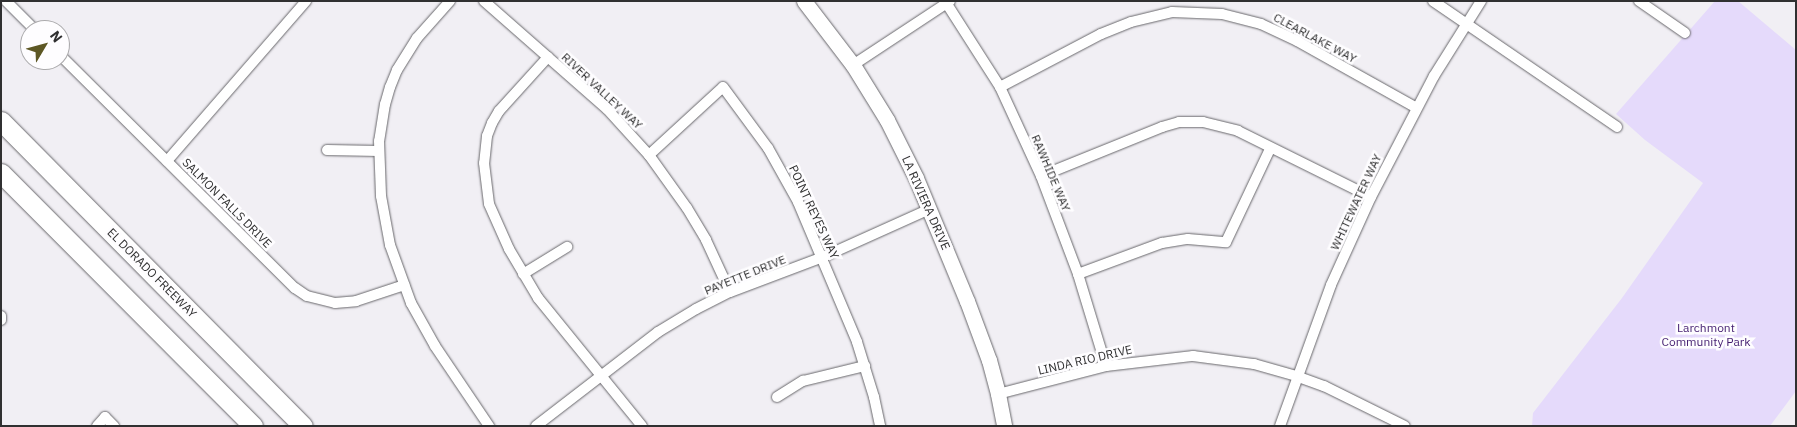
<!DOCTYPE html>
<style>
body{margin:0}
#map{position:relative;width:1797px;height:427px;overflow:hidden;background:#f1eff4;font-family:"IBM Plex Sans",sans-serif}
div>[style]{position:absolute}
.green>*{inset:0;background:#e5dafb}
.roads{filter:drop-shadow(0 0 1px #68676b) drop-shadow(0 0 1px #68676b)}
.street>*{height:10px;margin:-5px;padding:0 5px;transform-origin:5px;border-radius:5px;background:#fff}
.secondary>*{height:15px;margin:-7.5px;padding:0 7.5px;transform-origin:7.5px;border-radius:7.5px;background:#fff}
.highway>*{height:19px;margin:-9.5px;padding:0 9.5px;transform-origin:9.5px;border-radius:9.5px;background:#fff}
span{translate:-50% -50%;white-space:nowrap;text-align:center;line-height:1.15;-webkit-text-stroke:5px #fefdff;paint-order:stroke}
.street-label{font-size:12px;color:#303031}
.park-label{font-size:12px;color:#421c6f}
.frame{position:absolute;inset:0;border:2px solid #303031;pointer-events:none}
.north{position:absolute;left:20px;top:20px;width:50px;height:50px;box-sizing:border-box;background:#fefdff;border:1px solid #acabad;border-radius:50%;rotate:53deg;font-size:14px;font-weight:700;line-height:20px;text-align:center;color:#303031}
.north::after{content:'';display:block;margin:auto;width:18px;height:22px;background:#5d5724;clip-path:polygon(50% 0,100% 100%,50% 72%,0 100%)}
</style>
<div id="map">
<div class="green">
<div style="clip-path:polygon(1715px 1px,1738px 1px,1796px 50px,1796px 391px,1770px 426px,1532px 426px,1533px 413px,1622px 298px,1703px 183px,1645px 140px,1616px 114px)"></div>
</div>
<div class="roads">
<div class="street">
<div style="left:6px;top:1px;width:41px;rotate:45deg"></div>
<div style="left:450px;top:1px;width:50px;rotate:131.7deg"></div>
<div style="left:417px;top:38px;width:38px;rotate:122deg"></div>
<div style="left:397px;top:70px;width:18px;rotate:112deg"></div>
<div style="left:390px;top:87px;width:18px;rotate:106deg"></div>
<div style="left:385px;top:104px;width:37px;rotate:99deg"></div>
<div style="left:379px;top:141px;width:55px;rotate:87.9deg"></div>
<div style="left:381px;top:196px;width:50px;rotate:79.6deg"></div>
<div style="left:390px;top:245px;width:62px;rotate:70.1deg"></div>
<div style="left:411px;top:303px;width:49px;rotate:60.8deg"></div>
<div style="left:435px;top:346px;width:97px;rotate:56deg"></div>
<div style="left:484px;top:1px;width:164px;rotate:41.3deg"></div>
<div style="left:607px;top:109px;width:62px;rotate:47.6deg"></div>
<div style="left:649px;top:155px;width:65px;rotate:54.4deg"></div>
<div style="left:687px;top:208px;width:37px;rotate:59deg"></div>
<div style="left:706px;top:240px;width:57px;rotate:65.2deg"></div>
<div style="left:945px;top:1px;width:102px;rotate:57.4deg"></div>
<div style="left:1000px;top:87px;width:98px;rotate:65.3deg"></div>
<div style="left:1041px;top:176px;width:105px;rotate:69.3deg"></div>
<div style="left:1078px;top:274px;width:96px;rotate:73.1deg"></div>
<div style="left:1433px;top:1px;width:223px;rotate:34.4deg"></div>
<div style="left:1639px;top:1px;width:56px;rotate:34.8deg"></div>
<div style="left:60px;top:55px;width:331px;rotate:44.8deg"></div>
<div style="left:295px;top:288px;width:14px;rotate:34deg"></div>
<div style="left:307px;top:296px;width:29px;rotate:14deg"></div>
<div style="left:335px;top:303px;width:21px;rotate:-5deg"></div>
<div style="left:356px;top:301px;width:51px;rotate:-18.4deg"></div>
<div style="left:548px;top:57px;width:73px;rotate:132.2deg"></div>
<div style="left:499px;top:111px;width:14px;rotate:120deg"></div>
<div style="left:492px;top:123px;width:14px;rotate:111deg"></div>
<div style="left:487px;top:136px;width:27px;rotate:96deg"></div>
<div style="left:484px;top:163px;width:41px;rotate:83deg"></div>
<div style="left:489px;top:204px;width:49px;rotate:66deg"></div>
<div style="left:509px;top:249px;width:57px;rotate:59.4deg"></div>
<div style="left:538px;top:298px;width:165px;rotate:50.9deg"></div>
<div style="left:853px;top:65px;width:116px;rotate:-33.4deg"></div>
<div style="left:1000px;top:87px;width:114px;rotate:-27.7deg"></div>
<div style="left:1101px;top:34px;width:32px;rotate:-22deg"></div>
<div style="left:1131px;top:22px;width:42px;rotate:-13.7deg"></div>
<div style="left:1172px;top:12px;width:50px;rotate:2.3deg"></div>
<div style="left:1222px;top:14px;width:40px;rotate:14.4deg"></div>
<div style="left:1261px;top:24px;width:40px;rotate:25deg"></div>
<div style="left:1297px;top:41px;width:137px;rotate:29.2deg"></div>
<div style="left:327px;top:150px;width:52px;rotate:1.1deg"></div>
<div style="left:649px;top:155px;width:100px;rotate:-42.6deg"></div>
<div style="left:723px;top:87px;width:76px;rotate:53.6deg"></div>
<div style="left:768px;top:148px;width:62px;rotate:60.9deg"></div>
<div style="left:798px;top:202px;width:152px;rotate:67.1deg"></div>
<div style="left:857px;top:342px;width:58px;rotate:72.8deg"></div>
<div style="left:874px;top:397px;width:30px;rotate:78deg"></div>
<div style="left:167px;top:161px;width:212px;rotate:-49deg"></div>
<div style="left:1041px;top:176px;width:131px;rotate:-22deg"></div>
<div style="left:1162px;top:127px;width:18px;rotate:-16deg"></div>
<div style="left:1179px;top:122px;width:24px"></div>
<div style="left:1203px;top:122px;width:36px;rotate:14deg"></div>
<div style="left:1238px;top:131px;width:148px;rotate:26.4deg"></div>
<div style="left:523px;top:274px;width:52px;rotate:-31.5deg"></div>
<div style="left:1078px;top:274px;width:90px;rotate:-20.3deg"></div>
<div style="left:1162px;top:243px;width:26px;rotate:-9deg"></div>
<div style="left:1188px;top:239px;width:38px;rotate:5deg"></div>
<div style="left:1226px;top:242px;width:103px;rotate:-64.7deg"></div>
<div style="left:1px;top:316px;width:4px;rotate:90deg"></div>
<div style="left:998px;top:394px;width:112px;rotate:-14.5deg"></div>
<div style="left:1106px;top:366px;width:88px;rotate:-6.6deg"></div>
<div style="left:1193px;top:356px;width:62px;rotate:7.5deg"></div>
<div style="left:1254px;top:364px;width:44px;rotate:15.9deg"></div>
<div style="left:1296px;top:376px;width:30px;rotate:20deg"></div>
<div style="left:1324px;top:386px;width:90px;rotate:26.3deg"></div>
<div style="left:777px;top:397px;width:31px;rotate:-32deg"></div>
<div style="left:803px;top:381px;width:64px;rotate:-13.6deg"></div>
<div style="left:97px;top:426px;width:12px;rotate:-48deg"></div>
<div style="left:105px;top:417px;width:13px;rotate:45deg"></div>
<div style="left:536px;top:426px;width:154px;rotate:-37.6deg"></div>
<div style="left:658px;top:332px;width:44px;rotate:-31.2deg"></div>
<div style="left:696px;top:309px;width:38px;rotate:-27deg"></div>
<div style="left:730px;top:292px;width:99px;rotate:-20.6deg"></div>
<div style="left:823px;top:257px;width:117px;rotate:-24.2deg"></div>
<div style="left:1280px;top:426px;width:150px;rotate:-70.1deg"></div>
<div style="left:1331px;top:285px;width:97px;rotate:-65.6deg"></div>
<div style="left:1371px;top:197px;width:136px;rotate:-62.5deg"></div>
<div style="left:1434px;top:76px;width:89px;rotate:-57.9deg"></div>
</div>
<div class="secondary">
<div style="left:804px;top:1px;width:81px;rotate:52.6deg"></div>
<div style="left:853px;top:65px;width:65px;rotate:58.3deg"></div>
<div style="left:887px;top:120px;width:65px;rotate:63.4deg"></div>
<div style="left:916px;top:178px;width:133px;rotate:67.5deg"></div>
<div style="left:967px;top:301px;width:63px;rotate:69.6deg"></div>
<div style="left:989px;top:360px;width:35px;rotate:75deg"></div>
<div style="left:998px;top:394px;width:33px;rotate:79deg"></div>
</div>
<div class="highway">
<div style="left:1px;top:121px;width:429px;rotate:45.3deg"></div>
<div style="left:1px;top:173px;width:357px;rotate:45.1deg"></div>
</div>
</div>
<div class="street-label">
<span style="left:1315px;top:38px;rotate:28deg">CLEARLAKE WAY</span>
<span style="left:602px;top:91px;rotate:43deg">RIVER VALLEY WAY</span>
<span style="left:1051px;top:173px;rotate:67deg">RAWHIDE WAY</span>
<span style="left:1356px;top:202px;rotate:-65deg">WHITEWATER WAY</span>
<span style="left:227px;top:203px;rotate:45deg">SALMON FALLS DRIVE</span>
<span style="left:926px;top:203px;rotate:66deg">LA RIVIERA DRIVE</span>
<span style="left:814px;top:212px;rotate:65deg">POINT REYES WAY</span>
<span style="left:152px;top:273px;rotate:45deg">EL DORADO FREEWAY</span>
<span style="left:745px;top:275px;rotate:-22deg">PAYETTE DRIVE</span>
<span style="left:1085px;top:360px;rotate:-13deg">LINDA RIO DRIVE</span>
</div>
<div class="park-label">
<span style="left:1706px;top:335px">Larchmont<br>Community Park</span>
</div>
<div class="frame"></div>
<div class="north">N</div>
</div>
